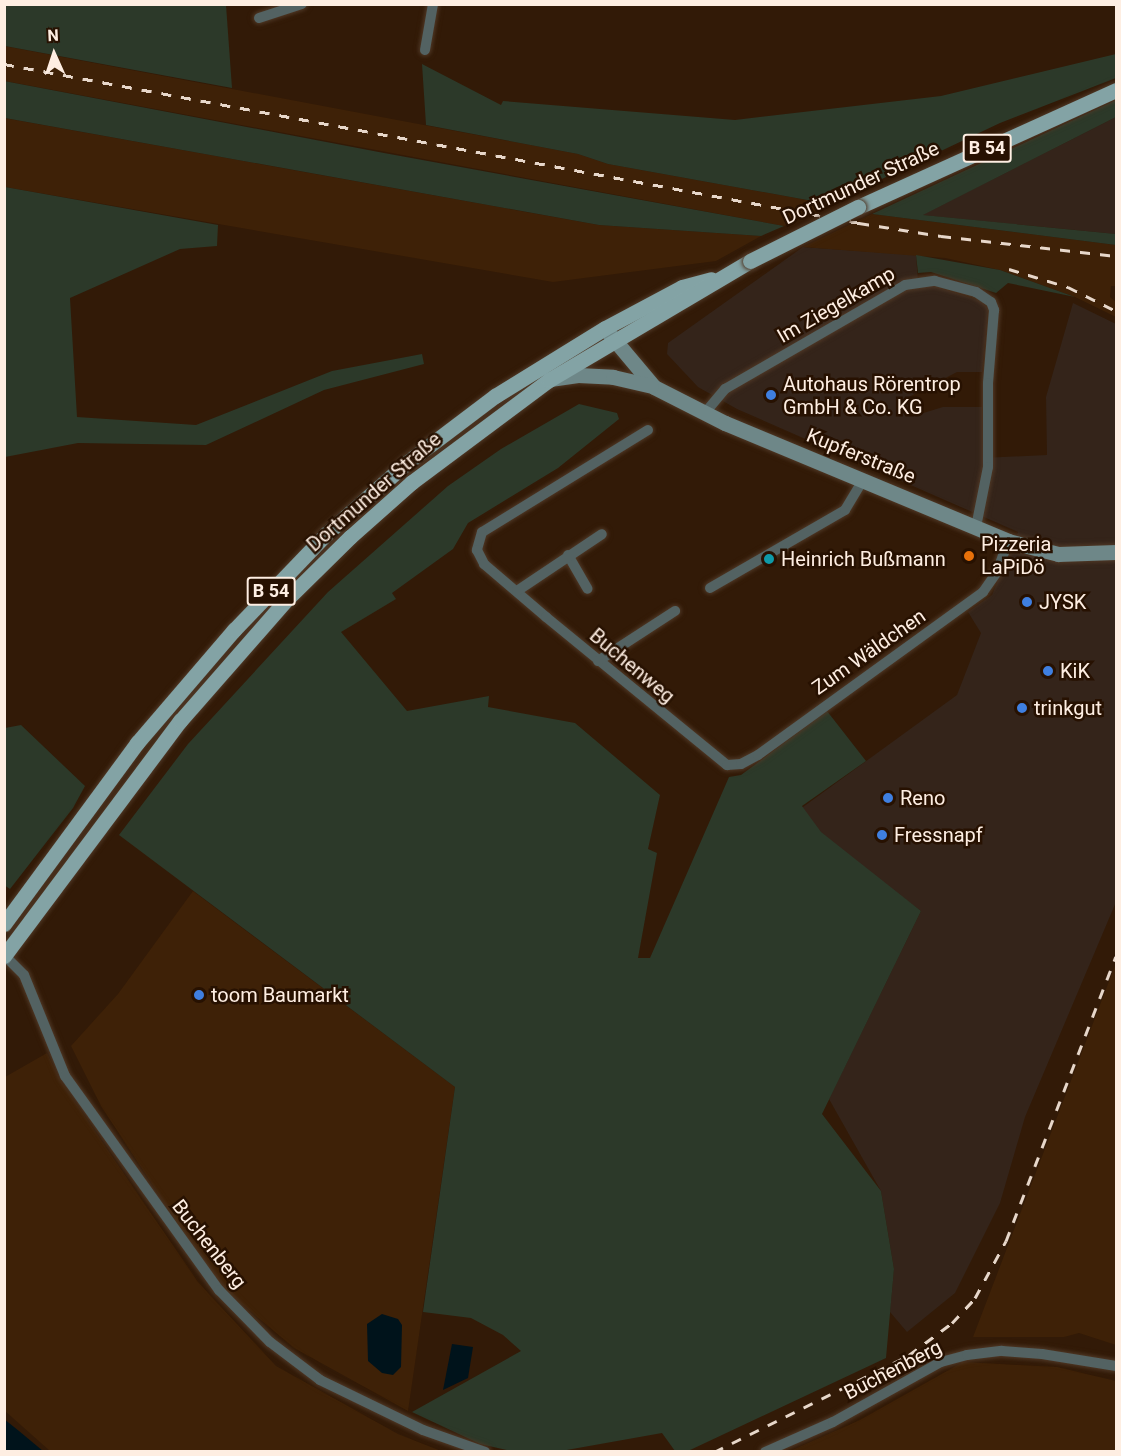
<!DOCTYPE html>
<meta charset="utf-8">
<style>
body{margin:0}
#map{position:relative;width:1121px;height:1456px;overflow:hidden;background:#321a07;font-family:Roboto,sans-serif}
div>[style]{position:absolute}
.commercial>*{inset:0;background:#34241a}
.built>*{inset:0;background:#3e2107}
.green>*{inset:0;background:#2c3929}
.water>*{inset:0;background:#00131b}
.roads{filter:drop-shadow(0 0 2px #4f3826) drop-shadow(0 0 2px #4f3826)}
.street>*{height:10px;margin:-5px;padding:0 5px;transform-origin:5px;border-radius:5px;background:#536262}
.secondary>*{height:15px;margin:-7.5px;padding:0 7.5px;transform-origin:7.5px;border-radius:7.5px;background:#6e8788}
.primary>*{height:15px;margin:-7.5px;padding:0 7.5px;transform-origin:7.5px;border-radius:7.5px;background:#83a3a5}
.rail>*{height:3px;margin-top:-1.5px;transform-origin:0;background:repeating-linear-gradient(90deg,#e7d7ca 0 10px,transparent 0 20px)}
.bridges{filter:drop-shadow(0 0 2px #4f3826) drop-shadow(0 0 2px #4f3826)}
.primary-bridge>*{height:15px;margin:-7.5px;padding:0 7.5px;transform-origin:7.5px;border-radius:7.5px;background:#83a3a5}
.dots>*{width:16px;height:16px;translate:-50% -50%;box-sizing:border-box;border:3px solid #271101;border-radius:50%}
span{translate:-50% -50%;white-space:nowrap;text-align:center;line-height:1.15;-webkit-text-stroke:5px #271101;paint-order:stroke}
.shield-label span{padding:2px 4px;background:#271101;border:2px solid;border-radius:4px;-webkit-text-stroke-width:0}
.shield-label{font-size:18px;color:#feeee2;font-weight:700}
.street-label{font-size:20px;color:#feeee2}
.poi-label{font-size:20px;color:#feeee2}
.left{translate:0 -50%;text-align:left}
.frame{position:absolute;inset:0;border:6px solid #feeee2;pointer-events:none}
.north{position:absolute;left:24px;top:24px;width:60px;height:60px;-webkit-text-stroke:4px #271101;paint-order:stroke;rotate:357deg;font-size:16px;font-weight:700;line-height:24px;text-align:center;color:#feeee2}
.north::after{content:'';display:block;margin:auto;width:21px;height:27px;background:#feeee2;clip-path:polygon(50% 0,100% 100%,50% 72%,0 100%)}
</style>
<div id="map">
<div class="commercial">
<div style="clip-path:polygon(1116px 117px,1116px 234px,922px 215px)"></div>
<div style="clip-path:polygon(803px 247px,916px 255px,918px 281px,981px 301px,988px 309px,982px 372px,957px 372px,907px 398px,917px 415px,943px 407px,982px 407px,983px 458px,1047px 455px,1046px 397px,1073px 303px,1116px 324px,1116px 902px,1025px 1117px,1000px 1203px,955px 1293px,907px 1332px,890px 1312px,894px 1269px,881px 1191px,829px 1099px,921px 911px,792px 815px,957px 695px,981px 633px,968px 612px,992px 595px,1018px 532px,737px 409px,698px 387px,667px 354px,668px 343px)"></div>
</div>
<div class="built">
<div style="clip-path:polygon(4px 46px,578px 154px,608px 164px,829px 204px,784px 226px,5px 81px)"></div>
<div style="clip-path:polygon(4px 118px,599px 225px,761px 236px,716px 261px,553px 282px,5px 187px)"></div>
<div style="clip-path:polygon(872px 214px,1116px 245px,1116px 286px,1111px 286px,1110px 297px,1116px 302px,1116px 317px,1075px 297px,1000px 270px,945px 258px,803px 247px)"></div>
<div style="clip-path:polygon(193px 891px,455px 1087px,408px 1411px,294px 1348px,216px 1282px,101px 1106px,71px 1046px,118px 994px)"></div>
<div style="clip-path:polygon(1116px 963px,1116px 1345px,1079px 1333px,1064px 1337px,973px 1337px)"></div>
<div style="clip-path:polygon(47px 1053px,60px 1080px,198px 1282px,276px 1366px,398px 1434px,441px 1451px,50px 1451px,5px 1411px,5px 1077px)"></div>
<div style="clip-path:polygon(963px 1362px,1057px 1367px,1116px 1381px,1116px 1451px,790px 1451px,860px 1420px)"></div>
</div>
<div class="green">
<div style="clip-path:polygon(4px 5px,226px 5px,232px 88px,5px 46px)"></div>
<div style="clip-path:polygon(1116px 54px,1116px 78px,1000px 123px,829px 204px,608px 164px,578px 154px,426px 125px,422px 64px,501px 105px,503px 101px,735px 120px,941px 96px)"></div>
<div style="clip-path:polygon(4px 81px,384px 153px,784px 226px,761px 236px,599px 225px,5px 118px)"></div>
<div style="clip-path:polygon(1116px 100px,1116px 117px,923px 215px,1116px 234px,1116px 245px,872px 214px)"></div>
<div style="clip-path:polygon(5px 187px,218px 225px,217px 246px,180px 249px,70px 298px,77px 417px,196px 425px,332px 371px,422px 354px,424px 364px,324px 390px,206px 445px,78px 443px,5px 457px)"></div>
<div style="clip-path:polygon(916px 255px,1000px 270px,1075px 297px,1008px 283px,996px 293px,931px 272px,918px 273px)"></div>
<div style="clip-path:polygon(579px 404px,617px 413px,619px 419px,558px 468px,468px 523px,453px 549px,392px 593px,396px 599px,341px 632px,407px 711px,489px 696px,488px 707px,575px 723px,660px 795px,648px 849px,657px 853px,638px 958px,650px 958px,729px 777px,741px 775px,827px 711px,866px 761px,802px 806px,821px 832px,921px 911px,822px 1114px,881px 1191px,894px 1269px,886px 1358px,688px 1451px,675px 1451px,662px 1433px,561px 1451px,511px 1451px,480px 1444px,412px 1412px,521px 1351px,503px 1335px,471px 1318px,423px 1312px,455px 1087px,119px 835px,188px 744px,328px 592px,448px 486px,501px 449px)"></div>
<div style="clip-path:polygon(21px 725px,85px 786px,73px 808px,10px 889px,4px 885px,5px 728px)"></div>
</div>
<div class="water">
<div style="clip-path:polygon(382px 1314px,398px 1319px,402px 1325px,401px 1367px,393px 1375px,382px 1373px,368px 1361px,367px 1324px)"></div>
<div style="clip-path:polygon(452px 1344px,473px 1347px,468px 1378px,443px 1390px)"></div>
<div style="clip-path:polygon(4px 1419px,19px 1431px,43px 1451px,5px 1451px)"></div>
</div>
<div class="roads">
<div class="street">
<div style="left:259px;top:18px;width:45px;rotate:-18deg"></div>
<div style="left:425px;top:50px;width:47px;rotate:-80.1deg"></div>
<div style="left:704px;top:414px;width:33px;rotate:-50deg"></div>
<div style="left:725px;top:389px;width:208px;rotate:-30deg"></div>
<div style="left:905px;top:285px;width:30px;rotate:-8deg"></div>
<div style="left:935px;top:281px;width:42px;rotate:15deg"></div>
<div style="left:976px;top:292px;width:18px;rotate:34deg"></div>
<div style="left:991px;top:302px;width:9px;rotate:69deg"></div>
<div style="left:994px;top:310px;width:73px;rotate:94.7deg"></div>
<div style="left:988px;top:383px;width:84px;rotate:90deg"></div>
<div style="left:988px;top:467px;width:61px;rotate:101.3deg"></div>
<div style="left:648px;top:430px;width:195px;rotate:148.4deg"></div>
<div style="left:482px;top:532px;width:19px;rotate:106deg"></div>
<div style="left:477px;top:550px;width:16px;rotate:63deg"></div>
<div style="left:484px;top:564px;width:82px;rotate:40.5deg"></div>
<div style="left:546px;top:617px;width:234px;rotate:39.3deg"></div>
<div style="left:727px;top:765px;width:14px;rotate:-4deg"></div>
<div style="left:741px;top:764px;width:19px;rotate:-28deg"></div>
<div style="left:758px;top:755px;width:278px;rotate:-35.9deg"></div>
<div style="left:983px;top:592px;width:24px;rotate:-55deg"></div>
<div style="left:997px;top:572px;width:33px;rotate:-70deg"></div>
<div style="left:568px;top:555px;width:39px;rotate:60deg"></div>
<div style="left:710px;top:588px;width:156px;rotate:-30deg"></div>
<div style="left:845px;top:510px;width:35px;rotate:-59deg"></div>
<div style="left:517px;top:591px;width:102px;rotate:-33.8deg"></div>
<div style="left:598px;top:661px;width:92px;rotate:-33deg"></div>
<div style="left:4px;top:955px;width:28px;rotate:45deg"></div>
<div style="left:24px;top:975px;width:109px;rotate:67.9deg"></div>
<div style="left:65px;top:1076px;width:264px;rotate:54.3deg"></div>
<div style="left:219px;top:1290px;width:73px;rotate:45.6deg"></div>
<div style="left:270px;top:1342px;width:63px;rotate:37.2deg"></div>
<div style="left:320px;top:1380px;width:114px;rotate:25.9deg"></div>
<div style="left:423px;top:1430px;width:66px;rotate:19.5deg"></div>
<div style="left:765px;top:1452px;width:74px;rotate:-23.8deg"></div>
<div style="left:833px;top:1422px;width:124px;rotate:-29.1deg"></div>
<div style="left:941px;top:1362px;width:27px;rotate:-15deg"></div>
<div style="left:967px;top:1355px;width:35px;rotate:-7deg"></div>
<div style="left:1002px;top:1351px;width:40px;rotate:4.3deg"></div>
<div style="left:1042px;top:1354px;width:75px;rotate:9.2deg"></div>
</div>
<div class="secondary">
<div style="left:607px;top:331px;width:73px;rotate:50deg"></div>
<div style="left:654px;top:387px;width:80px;rotate:26.9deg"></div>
<div style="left:725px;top:423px;width:307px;rotate:22.6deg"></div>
<div style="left:1008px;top:541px;width:52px;rotate:14.6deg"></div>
<div style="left:1058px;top:554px;width:58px;rotate:-2deg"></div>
<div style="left:550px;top:379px;width:28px;rotate:-8deg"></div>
<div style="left:578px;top:375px;width:35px;rotate:3deg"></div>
<div style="left:613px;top:377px;width:39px;rotate:13deg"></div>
</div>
<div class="primary">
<div style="left:858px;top:207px;width:283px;rotate:-24.4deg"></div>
<div style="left:4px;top:924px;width:225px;rotate:-53.7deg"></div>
<div style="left:137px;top:743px;width:149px;rotate:-49.4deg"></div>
<div style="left:234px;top:630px;width:133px;rotate:-46.2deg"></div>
<div style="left:326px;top:534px;width:106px;rotate:-41.5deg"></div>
<div style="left:405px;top:464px;width:113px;rotate:-37.1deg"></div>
<div style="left:495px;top:396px;width:129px;rotate:-31.7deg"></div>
<div style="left:605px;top:328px;width:87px;rotate:-28deg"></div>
<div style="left:682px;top:287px;width:30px;rotate:-15deg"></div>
<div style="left:4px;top:956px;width:294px;rotate:-53.2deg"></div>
<div style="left:180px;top:721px;width:159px;rotate:-48.8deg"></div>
<div style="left:285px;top:601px;width:91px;rotate:-44.6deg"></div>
<div style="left:350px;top:537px;width:83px;rotate:-41.6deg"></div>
<div style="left:412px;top:482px;width:171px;rotate:-36.7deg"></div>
<div style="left:549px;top:380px;width:234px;rotate:-30.6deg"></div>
</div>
</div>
<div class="rail">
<div style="left:4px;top:64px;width:870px;rotate:10.53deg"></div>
<div style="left:859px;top:223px;width:83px;rotate:9deg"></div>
<div style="left:941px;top:236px;width:176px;rotate:6.5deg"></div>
<div style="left:1009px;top:269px;width:62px;rotate:17deg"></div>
<div style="left:1068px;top:287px;width:54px;rotate:26.6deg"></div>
<div style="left:714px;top:1452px;width:218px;rotate:-26.4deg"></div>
<div style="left:909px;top:1355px;width:54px;rotate:-36.7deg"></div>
<div style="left:952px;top:1323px;width:34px;rotate:-47deg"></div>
<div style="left:975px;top:1298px;width:65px;rotate:-61.5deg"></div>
<div style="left:1006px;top:1241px;width:305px;rotate:-68.9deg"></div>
</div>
<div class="bridges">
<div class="primary-bridge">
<div style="left:750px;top:261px;width:121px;rotate:-26.6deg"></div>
</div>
</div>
<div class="dots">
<div style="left:771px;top:395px;background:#3f7fe0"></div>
<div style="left:969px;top:556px;background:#e8710a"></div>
<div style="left:769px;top:559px;background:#0f9aa8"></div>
<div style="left:1027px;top:602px;background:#3f7fe0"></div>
<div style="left:1048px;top:671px;background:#3f7fe0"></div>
<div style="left:1022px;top:708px;background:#3f7fe0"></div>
<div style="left:888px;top:798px;background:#3f7fe0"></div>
<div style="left:882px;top:835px;background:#3f7fe0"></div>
<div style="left:199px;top:995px;background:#3f7fe0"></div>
</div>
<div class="shield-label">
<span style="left:987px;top:148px">B 54</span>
<span style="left:271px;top:591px">B 54</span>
</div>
<div class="street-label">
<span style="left:861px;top:183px;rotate:-25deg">Dortmunder Straße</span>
<span style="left:836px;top:305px;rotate:-30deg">Im Ziegelkamp</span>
<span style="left:861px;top:456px;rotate:22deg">Kupferstraße</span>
<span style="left:374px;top:492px;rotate:-41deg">Dortmunder Straße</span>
<span style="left:869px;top:652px;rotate:-35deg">Zum Wäldchen</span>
<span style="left:632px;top:666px;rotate:40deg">Buchenweg</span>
<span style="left:209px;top:1244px;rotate:52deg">Buchenberg</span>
<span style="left:893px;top:1370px;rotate:-27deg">Buchenberg</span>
</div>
<div class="poi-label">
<span class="left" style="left:783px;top:396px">Autohaus Rörentrop<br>GmbH &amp; Co. KG</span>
<span class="left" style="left:981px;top:556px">Pizzeria<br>LaPiDö</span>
<span class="left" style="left:781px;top:559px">Heinrich Bußmann</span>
<span class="left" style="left:1039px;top:602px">JYSK</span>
<span class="left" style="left:1060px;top:671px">KiK</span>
<span class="left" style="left:1034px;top:708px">trinkgut</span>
<span class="left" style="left:900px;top:798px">Reno</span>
<span class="left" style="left:894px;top:835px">Fressnapf</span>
<span class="left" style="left:211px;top:995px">toom Baumarkt</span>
</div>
<div class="frame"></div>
<div class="north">N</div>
</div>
